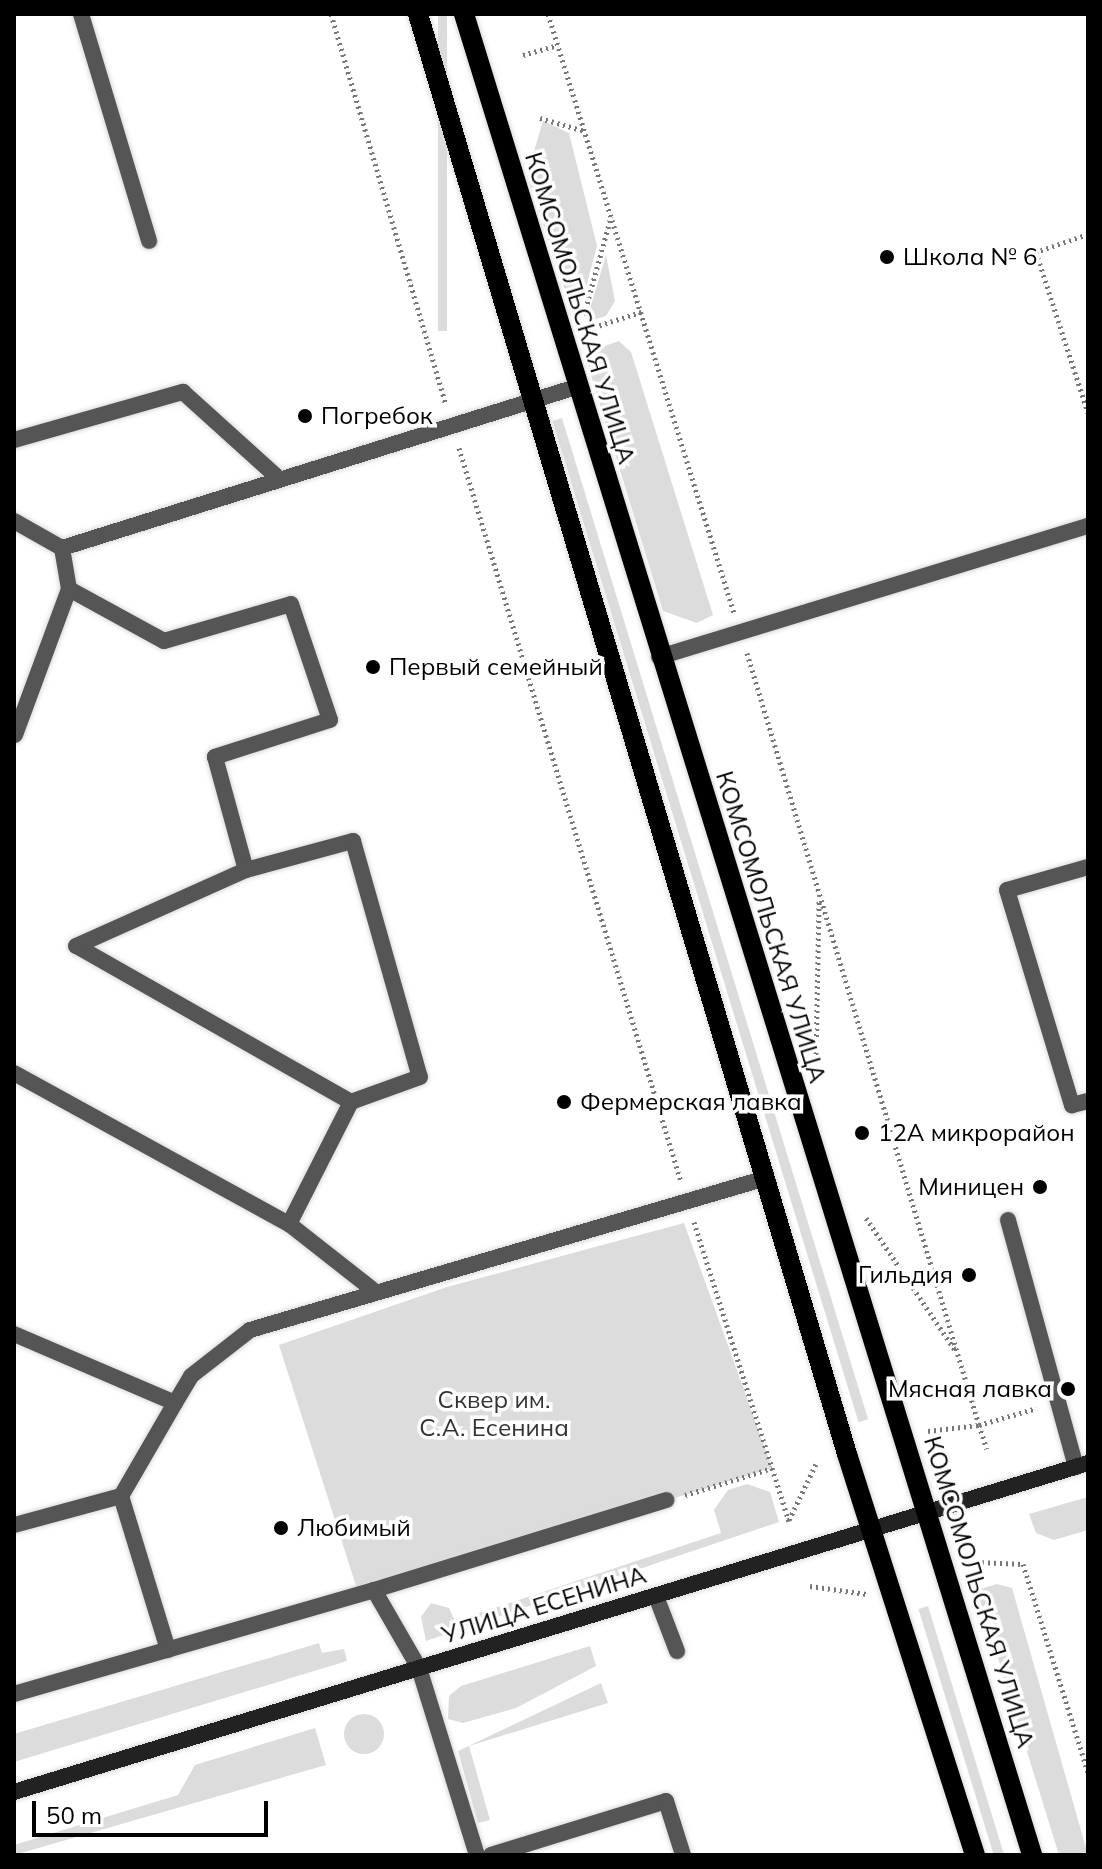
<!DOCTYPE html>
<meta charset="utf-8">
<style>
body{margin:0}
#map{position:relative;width:1102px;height:1869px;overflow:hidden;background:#fff;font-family:Mulish,sans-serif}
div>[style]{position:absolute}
.green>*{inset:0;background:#dcdcdc;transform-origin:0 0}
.round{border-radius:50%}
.path>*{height:5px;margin-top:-2.5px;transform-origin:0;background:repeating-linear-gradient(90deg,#777 0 2px,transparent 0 6px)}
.roads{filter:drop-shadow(0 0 2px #dbdbdb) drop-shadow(0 0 2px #dbdbdb)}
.lane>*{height:16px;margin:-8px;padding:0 8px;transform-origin:8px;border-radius:8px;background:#555}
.secondary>*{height:16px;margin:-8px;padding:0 8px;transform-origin:8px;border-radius:8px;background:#222}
.primary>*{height:20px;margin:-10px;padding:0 10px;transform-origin:10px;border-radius:10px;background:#000}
.dots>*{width:22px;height:22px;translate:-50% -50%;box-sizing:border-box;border:4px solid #fff;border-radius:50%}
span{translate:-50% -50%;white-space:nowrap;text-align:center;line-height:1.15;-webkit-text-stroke:7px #fff;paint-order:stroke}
.poi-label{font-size:24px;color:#000}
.left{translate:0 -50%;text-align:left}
.right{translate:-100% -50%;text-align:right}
.street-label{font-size:24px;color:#000}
.park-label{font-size:24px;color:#333}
.frame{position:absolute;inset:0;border:16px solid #000;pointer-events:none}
.scale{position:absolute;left:32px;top:1801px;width:236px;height:36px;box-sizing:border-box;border:4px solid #000;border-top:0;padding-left:10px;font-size:24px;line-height:28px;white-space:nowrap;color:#000;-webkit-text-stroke:6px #fff;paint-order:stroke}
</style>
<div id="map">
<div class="green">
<div style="left:438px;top:14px;width:9px;height:317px"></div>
<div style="clip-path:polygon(543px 121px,569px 133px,597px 246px,576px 324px,527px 175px)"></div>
<div style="clip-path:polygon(606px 255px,615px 301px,606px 316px,586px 322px)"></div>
<div style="clip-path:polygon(619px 341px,631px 352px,713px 615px,697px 623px,663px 611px,587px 362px,596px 349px)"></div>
<div style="left:562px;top:418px;width:1047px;height:10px;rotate:73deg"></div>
<div style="clip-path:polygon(684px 1223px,772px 1468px,359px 1595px,279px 1345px,447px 1287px)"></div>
<div style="clip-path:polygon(747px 1484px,770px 1492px,779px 1522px,426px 1641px,421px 1617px,431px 1603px,449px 1608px,455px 1621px,721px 1533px,714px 1510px,728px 1490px)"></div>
<div style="clip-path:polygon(1088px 1497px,1088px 1530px,1054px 1540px,1036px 1533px,1029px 1514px)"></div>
<div style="clip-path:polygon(997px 1584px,1012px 1588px,1088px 1855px,1059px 1855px,977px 1590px)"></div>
<div style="left:928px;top:1606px;width:260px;height:10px;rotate:73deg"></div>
<div style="clip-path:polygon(319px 1643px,322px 1653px,344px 1649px,347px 1661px,14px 1762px,14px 1734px)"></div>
<div style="clip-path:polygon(590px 1646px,596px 1666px,516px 1708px,463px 1723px,448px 1719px,449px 1696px,461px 1686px)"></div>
<div style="clip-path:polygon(601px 1683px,608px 1703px,469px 1746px,490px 1820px,478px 1823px,458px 1751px)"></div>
<div class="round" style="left:344px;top:1714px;width:40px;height:40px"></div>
<div style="clip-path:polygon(315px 1728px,326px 1765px,14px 1855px,14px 1845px,178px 1795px,195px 1765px)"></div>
</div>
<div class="path">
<div style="left:331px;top:14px;width:407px;rotate:73.6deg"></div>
<div style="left:548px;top:14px;width:627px;rotate:72.75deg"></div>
<div style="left:523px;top:55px;width:36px;rotate:-16deg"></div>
<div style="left:540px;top:118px;width:47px;rotate:16.1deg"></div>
<div style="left:1088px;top:234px;width:55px;rotate:160.9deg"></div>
<div style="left:1036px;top:252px;width:169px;rotate:72.1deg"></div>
<div style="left:584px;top:315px;width:102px;rotate:-74.6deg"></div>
<div style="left:588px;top:329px;width:56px;rotate:-17.8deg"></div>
<div style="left:459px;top:448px;width:767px;rotate:73.17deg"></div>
<div style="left:747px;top:653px;width:806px;rotate:73.27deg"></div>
<div style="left:979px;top:1425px;width:60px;rotate:-16.3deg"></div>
<div style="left:816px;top:1060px;width:159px;rotate:-88.9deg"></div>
<div style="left:866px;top:1218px;width:159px;rotate:56deg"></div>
<div style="left:694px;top:1222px;width:314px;rotate:72.4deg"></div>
<div style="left:928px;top:1431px;width:51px;rotate:-6.7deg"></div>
<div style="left:979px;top:1425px;width:25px;rotate:72deg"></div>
<div style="left:685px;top:1495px;width:91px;rotate:-17.2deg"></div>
<div style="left:789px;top:1520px;width:62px;rotate:-64.3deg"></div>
<div style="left:976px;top:1562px;width:47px;rotate:2.4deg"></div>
<div style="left:1023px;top:1564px;width:219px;rotate:72.7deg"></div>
<div style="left:810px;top:1586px;width:57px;rotate:8.1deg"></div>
</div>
<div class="roads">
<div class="lane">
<div style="left:81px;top:14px;width:237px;rotate:73.3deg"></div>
<div style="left:14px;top:440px;width:176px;rotate:-15.9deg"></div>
<div style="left:183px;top:392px;width:125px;rotate:42.1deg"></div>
<div style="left:14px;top:521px;width:55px;rotate:29.4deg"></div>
<div style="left:69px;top:589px;width:108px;rotate:28.7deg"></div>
<div style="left:164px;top:641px;width:132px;rotate:-16.2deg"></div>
<div style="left:291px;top:604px;width:122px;rotate:71.4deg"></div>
<div style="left:330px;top:720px;width:121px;rotate:162.2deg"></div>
<div style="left:215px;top:757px;width:117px;rotate:74.7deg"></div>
<div style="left:659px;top:657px;width:449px;rotate:-17deg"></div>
<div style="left:15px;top:735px;width:156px;rotate:-69.7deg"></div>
<div style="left:69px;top:589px;width:42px;rotate:-99.7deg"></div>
<div style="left:62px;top:548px;width:539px;rotate:-17.39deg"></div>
<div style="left:1088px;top:867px;width:84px;rotate:164.1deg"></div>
<div style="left:1007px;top:890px;width:225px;rotate:73.2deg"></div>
<div style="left:1072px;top:1105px;width:16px;rotate:-14deg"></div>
<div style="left:14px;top:1073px;width:314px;rotate:28.8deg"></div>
<div style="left:351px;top:1102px;width:316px;rotate:-150.4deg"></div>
<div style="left:76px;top:946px;width:186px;rotate:-24.1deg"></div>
<div style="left:246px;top:870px;width:111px;rotate:-15.2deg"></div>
<div style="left:353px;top:841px;width:245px;rotate:74.2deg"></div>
<div style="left:420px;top:1077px;width:73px;rotate:160.1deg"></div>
<div style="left:351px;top:1102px;width:137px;rotate:116.9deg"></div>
<div style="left:289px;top:1224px;width:105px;rotate:38.1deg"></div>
<div style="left:1008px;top:1220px;width:256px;rotate:74.6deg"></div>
<div style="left:14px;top:1334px;width:175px;rotate:23.2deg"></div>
<div style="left:175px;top:1403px;width:108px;rotate:120.1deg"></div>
<div style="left:121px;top:1496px;width:111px;rotate:164.8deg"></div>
<div style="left:175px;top:1403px;width:31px;rotate:-59deg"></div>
<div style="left:191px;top:1376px;width:75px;rotate:-37.9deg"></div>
<div style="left:250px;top:1330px;width:538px;rotate:-16.41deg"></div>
<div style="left:121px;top:1496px;width:161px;rotate:73deg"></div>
<div style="left:374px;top:1590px;width:306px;rotate:-17.1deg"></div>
<div style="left:656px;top:1596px;width:59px;rotate:69.1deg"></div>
<div style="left:14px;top:1694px;width:375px;rotate:-16.1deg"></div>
<div style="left:374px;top:1590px;width:90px;rotate:60deg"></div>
<div style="left:419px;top:1668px;width:196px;rotate:72.8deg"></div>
<div style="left:491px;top:1855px;width:183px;rotate:-17.1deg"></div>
<div style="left:666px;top:1801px;width:57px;rotate:72.5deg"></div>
</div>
<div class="secondary">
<div style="left:14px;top:1792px;width:1123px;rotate:-17.03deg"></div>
</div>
<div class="primary">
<div style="left:418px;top:14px;width:1503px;rotate:73.41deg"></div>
<div style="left:847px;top:1454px;width:421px;rotate:72.3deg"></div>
<div style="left:464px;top:14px;width:1927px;rotate:72.85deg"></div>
</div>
</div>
<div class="dots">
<div style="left:887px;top:257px;background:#000"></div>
<div style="left:305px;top:416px;background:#000"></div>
<div style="left:373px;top:667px;background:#000"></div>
<div style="left:564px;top:1102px;background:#000"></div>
<div style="left:862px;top:1133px;background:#000"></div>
<div style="left:1040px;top:1187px;background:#000"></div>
<div style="left:969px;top:1275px;background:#000"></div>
<div style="left:1068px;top:1389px;background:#000"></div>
<div style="left:281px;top:1528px;background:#000"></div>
</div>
<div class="poi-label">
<span class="left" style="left:903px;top:257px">Школа № 6</span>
<span class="left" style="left:321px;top:416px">Погребок</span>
<span class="left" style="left:389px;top:667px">Первый семейный</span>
<span class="left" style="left:580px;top:1102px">Фермерская лавка</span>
<span class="left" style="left:878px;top:1133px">12А микрорайон</span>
<span class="right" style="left:1024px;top:1187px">Миницен</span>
<span class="right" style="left:953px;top:1275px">Гильдия</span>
<span class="right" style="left:1052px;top:1389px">Мясная лавка</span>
<span class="left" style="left:297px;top:1528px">Любимый</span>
</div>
<div class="street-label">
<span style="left:580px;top:308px;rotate:73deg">КОМСОМОЛЬСКАЯ УЛИЦА</span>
<span style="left:771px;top:927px;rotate:73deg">КОМСОМОЛЬСКАЯ УЛИЦА</span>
<span style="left:979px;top:1592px;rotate:73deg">КОМСОМОЛЬСКАЯ УЛИЦА</span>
<span style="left:544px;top:1605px;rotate:-17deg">УЛИЦА ЕСЕНИНА</span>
</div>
<div class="park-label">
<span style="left:494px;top:1414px">Сквер им.<br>С.А. Есенина</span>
</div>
<div class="frame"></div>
<div class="scale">50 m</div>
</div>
